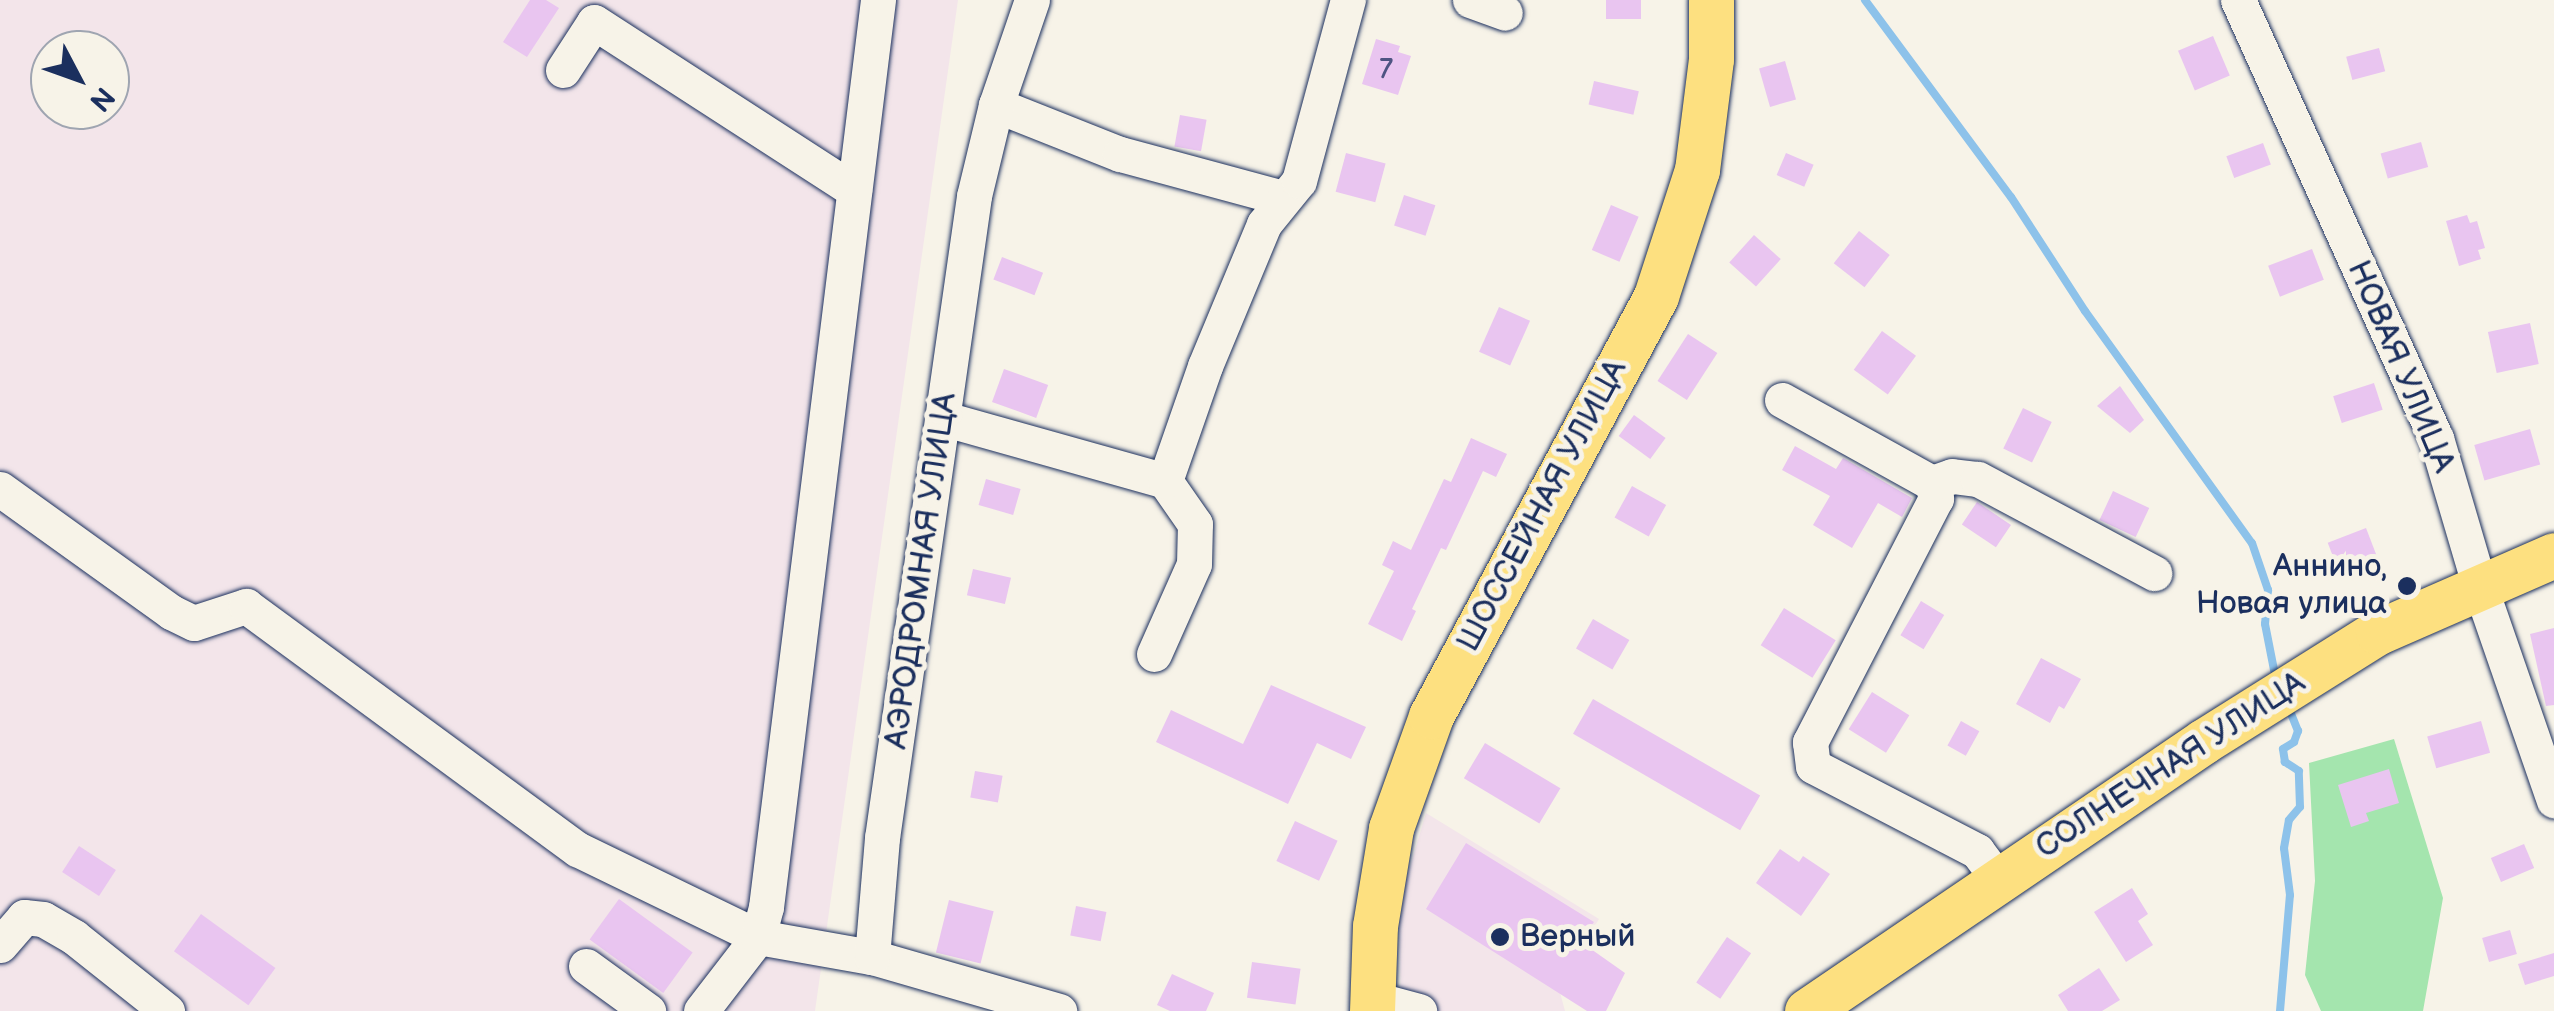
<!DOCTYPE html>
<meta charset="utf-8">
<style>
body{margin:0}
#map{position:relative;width:2554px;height:1011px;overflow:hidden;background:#f7f3e8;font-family:"Balsamiq Sans",sans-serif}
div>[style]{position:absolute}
.built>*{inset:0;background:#f3e5ea}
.green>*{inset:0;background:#a4e5ae}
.stream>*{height:8px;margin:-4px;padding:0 4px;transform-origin:4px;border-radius:4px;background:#8dc2ea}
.building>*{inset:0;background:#e9c5f0;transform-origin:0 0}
.roads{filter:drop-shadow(0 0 2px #1b2f5e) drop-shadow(0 0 2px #1b2f5e)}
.minor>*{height:35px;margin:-17.5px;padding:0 17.5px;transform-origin:17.5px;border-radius:17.5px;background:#f7f3e8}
.major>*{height:45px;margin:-22.5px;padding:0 22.5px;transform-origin:22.5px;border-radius:22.5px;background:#fde080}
.dots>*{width:28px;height:28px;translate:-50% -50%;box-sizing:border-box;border:5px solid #f7f3e8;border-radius:50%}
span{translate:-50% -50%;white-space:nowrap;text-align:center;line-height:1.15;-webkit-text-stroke:10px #f7f3e8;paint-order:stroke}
.number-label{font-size:28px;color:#4e5482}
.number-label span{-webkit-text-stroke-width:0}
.street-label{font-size:32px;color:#1b2f5e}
.poi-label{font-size:32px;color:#1b2f5e}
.right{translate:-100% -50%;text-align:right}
.left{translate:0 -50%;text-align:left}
.north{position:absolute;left:30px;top:30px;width:100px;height:100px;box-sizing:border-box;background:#f7f3e8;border:2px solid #9fa5b1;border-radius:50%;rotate:131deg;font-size:28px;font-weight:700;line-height:40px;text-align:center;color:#1b2f5e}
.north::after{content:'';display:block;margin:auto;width:35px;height:45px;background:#1b2f5e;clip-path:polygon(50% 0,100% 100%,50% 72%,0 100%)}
</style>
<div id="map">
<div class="built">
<div style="clip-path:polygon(evenodd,0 0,958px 0,815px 1011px,0 1011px,0 0,50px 50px,110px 50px,110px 110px,50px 110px,50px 50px)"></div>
<div style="clip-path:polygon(1426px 813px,1599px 919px,1558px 985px,1565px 1011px,1401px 1011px,1399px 904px)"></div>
</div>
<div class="green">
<div style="clip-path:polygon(2394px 739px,2443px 898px,2423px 1011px,2321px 1011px,2305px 975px,2315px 881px,2309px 763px)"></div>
</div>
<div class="stream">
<div style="left:1865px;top:0;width:245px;rotate:53.5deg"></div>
<div style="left:2011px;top:197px;width:136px;rotate:57deg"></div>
<div style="left:2085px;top:311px;width:286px;rotate:54.3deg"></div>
<div style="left:2252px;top:543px;width:50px;rotate:71.2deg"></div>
<div style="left:2268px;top:590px;width:34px;rotate:95deg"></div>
<div style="left:2265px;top:624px;width:47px;rotate:78.9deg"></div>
<div style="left:2280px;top:1011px;width:116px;rotate:-85.1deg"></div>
<div style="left:2290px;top:895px;width:47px;rotate:-97.3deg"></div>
<div style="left:2284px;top:848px;width:28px;rotate:-80deg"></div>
<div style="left:2289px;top:820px;width:17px;rotate:-50deg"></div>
<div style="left:2300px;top:807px;width:36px;rotate:-92deg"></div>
<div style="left:2299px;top:771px;width:17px;rotate:-147deg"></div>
<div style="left:2285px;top:762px;width:13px;rotate:-99deg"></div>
<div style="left:2283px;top:749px;width:13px;rotate:-32deg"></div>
<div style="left:2294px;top:742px;width:12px;rotate:-70deg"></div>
<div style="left:2298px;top:731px;width:22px;rotate:-112deg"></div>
</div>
<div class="building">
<div style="clip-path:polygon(530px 0,546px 0,559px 8px,527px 57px,503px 42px)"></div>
<div style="left:1606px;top:0;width:35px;height:19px"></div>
<div style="left:2213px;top:36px;width:43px;height:38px;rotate:67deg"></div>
<div style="clip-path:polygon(1376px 39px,1400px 46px,1398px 52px,1411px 56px,1398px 95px,1362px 84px)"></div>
<div style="left:2379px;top:48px;width:24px;height:34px;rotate:75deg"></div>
<div style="left:1785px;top:61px;width:40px;height:27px;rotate:74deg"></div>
<div style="left:1594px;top:81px;width:46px;height:24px;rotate:13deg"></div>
<div style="left:1180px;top:115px;width:27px;height:32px;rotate:10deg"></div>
<div style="left:2421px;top:142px;width:26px;height:42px;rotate:74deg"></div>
<div style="left:2263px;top:143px;width:23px;height:39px;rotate:70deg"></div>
<div style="left:1346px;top:153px;width:41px;height:40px;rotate:15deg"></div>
<div style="left:1786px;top:153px;width:30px;height:24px;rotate:23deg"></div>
<div style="left:1404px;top:195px;width:33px;height:32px;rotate:18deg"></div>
<div style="left:1611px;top:205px;width:30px;height:49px;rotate:23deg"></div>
<div style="clip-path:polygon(2467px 215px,2470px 223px,2477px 221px,2485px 248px,2478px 250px,2481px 259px,2459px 266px,2446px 221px)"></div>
<div style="left:1859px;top:231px;width:39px;height:41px;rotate:38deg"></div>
<div style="left:1754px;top:235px;width:36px;height:37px;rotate:42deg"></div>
<div style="left:2312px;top:249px;width:33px;height:47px;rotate:69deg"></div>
<div style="left:1002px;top:257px;width:44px;height:24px;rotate:21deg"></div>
<div style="left:1499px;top:307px;width:34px;height:49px;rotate:24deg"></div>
<div style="left:2530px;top:323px;width:42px;height:43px;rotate:78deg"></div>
<div style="left:1882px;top:331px;width:42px;height:48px;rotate:36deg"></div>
<div style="left:1688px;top:334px;width:35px;height:56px;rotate:33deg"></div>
<div style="left:1004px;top:369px;width:47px;height:35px;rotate:20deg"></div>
<div style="left:2374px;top:383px;width:28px;height:43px;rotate:72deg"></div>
<div style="clip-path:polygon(2120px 386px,2144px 420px,2130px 433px,2097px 406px)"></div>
<div style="left:2023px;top:408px;width:32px;height:45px;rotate:26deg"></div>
<div style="left:1634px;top:415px;width:39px;height:26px;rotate:36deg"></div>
<div style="left:2530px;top:429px;width:37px;height:58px;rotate:74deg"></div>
<div style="clip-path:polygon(1471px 438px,1507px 454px,1496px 477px,1483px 471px,1446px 550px,1441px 548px,1412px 609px,1416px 611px,1402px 641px,1368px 624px,1394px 571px,1382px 565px,1393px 541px,1411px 550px,1444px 479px,1451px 482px)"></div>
<div style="clip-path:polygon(1795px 446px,1836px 469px,1843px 458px,1912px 498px,1902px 517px,1878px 503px,1852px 548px,1813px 525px,1830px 496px,1782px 470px)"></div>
<div style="left:986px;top:479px;width:36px;height:27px;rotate:16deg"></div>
<div style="left:1632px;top:486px;width:39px;height:36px;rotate:29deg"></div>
<div style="left:2113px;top:491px;width:40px;height:32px;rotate:25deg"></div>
<div style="left:1977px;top:502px;width:41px;height:27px;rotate:34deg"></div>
<div style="left:2366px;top:528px;width:30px;height:41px;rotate:69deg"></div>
<div style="left:973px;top:569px;width:39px;height:27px;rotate:13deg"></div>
<div style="left:1921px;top:601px;width:27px;height:40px;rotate:31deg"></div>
<div style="left:1784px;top:608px;width:61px;height:44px;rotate:32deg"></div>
<div style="left:1593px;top:619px;width:42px;height:34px;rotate:30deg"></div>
<div style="clip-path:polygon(2554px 628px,2554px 705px,2546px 706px,2530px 634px)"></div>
<div style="clip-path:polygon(2041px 658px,2081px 679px,2064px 709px,2059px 706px,2050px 723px,2016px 704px)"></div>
<div style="clip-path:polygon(1271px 685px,1366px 727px,1351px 759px,1317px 743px,1288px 804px,1156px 742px,1171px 710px,1243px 744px)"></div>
<div style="left:1872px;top:692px;width:44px;height:44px;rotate:32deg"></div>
<div style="left:1593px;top:699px;width:193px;height:40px;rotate:30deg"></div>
<div style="left:1961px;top:721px;width:21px;height:28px;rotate:29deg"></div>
<div style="left:2481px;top:721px;width:33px;height:56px;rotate:74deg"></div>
<div style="left:1485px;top:743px;width:88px;height:41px;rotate:31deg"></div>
<div style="clip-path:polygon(2389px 769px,2399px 803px,2366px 813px,2369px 821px,2351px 827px,2338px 785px)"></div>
<div style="left:975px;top:771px;width:28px;height:27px;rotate:10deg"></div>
<div style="left:1295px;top:821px;width:47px;height:44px;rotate:25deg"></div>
<div style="clip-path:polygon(1466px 843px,1594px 922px,1581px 942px,1625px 973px,1606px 1011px,1587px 1011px,1426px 909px)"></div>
<div style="left:2524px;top:844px;width:26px;height:36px;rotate:67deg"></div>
<div style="left:79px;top:846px;width:44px;height:31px;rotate:33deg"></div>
<div style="clip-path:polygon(1780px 849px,1799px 862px,1803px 856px,1830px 874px,1801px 916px,1756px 883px)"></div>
<div style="clip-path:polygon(2132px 888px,2148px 914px,2138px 921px,2153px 945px,2126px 962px,2094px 912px)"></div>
<div style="left:619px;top:899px;width:91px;height:50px;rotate:36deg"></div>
<div style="left:949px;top:900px;width:46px;height:54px;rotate:14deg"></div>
<div style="left:1076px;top:906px;width:31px;height:30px;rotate:11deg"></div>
<div style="left:201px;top:914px;width:92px;height:46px;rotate:36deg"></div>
<div style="left:2510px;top:930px;width:25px;height:29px;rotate:74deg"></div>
<div style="left:1727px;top:937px;width:29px;height:55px;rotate:34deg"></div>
<div style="clip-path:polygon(2554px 953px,2554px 976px,2525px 985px,2518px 964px)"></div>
<div style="left:1252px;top:962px;width:49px;height:36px;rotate:8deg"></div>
<div style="clip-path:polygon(2099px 968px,2120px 1000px,2102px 1011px,2068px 1011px,2058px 995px)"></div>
<div style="clip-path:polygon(1172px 974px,1214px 993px,1206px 1011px,1170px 1011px,1157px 1005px)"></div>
</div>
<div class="roads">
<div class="minor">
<div style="left:1470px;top:0;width:37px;rotate:20deg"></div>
<div style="left:2238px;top:0;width:481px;rotate:65.7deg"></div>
<div style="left:2436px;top:438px;width:152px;rotate:73.6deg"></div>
<div style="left:2479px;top:584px;width:229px;rotate:70.9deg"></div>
<div style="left:563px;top:70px;width:57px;rotate:-57.1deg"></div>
<div style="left:594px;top:22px;width:310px;rotate:32.9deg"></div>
<div style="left:996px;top:105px;width:133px;rotate:21.6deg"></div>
<div style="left:1120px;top:154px;width:169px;rotate:15.1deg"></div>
<div style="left:1782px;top:400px;width:171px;rotate:29deg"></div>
<div style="left:1932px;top:483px;width:16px;rotate:75deg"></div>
<div style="left:1936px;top:498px;width:275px;rotate:117.3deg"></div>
<div style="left:1810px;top:742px;width:24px;rotate:83deg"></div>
<div style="left:1813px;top:766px;width:185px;rotate:27.4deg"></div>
<div style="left:1977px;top:851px;width:35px;rotate:53deg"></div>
<div style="left:945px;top:419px;width:229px;rotate:15.7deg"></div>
<div style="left:1932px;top:483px;width:21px;rotate:-19deg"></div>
<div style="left:1952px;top:476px;width:26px;rotate:7deg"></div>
<div style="left:1978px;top:479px;width:200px;rotate:28.1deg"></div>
<div style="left:0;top:489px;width:211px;rotate:35.7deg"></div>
<div style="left:171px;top:612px;width:25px;rotate:26deg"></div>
<div style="left:194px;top:623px;width:55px;rotate:-18.1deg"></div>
<div style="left:246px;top:606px;width:411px;rotate:36.3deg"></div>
<div style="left:577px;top:849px;width:201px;rotate:25.9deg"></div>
<div style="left:758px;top:937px;width:116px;rotate:10deg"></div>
<div style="left:872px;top:957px;width:195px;rotate:16.1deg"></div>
<div style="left:1154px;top:654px;width:98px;rotate:-66deg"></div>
<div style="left:1194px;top:564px;width:40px;rotate:-88.6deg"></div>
<div style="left:1195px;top:524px;width:52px;rotate:-124.9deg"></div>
<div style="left:1165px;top:481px;width:122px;rotate:-70.8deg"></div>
<div style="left:1205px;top:366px;width:154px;rotate:-67.4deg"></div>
<div style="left:1264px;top:224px;width:55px;rotate:-50.9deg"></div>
<div style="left:1299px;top:181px;width:188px;rotate:-74.9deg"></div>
<div style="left:0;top:945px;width:37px;rotate:-49deg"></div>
<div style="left:24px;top:917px;width:19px;rotate:6deg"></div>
<div style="left:43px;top:919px;width:36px;rotate:30deg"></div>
<div style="left:74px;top:937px;width:119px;rotate:38.5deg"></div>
<div style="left:872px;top:957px;width:119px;rotate:-85.2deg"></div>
<div style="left:882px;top:838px;width:649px;rotate:-81.84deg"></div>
<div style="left:974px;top:196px;width:94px;rotate:-76.4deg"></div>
<div style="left:996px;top:105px;width:111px;rotate:-71.1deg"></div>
<div style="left:586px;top:966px;width:77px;rotate:36deg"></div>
<div style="left:1370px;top:998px;width:51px;rotate:14.9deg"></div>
<div style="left:701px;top:1011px;width:93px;rotate:-52.4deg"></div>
<div style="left:758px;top:937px;width:31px;rotate:-75deg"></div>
<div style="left:766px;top:907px;width:914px;rotate:-82.96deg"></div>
</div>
<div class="major">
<div style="left:1372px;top:1011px;width:85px;rotate:-88deg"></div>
<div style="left:1375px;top:926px;width:99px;rotate:-80.7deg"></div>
<div style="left:1391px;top:828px;width:119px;rotate:-70.3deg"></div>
<div style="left:1431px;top:716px;width:476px;rotate:-61.8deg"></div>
<div style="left:1656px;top:296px;width:133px;rotate:-72deg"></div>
<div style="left:1697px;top:170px;width:112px;rotate:-82.8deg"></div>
<div style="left:1711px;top:59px;width:59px;rotate:-90deg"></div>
<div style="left:1807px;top:1011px;width:480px;rotate:-34.2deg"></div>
<div style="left:2204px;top:741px;width:205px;rotate:-32.1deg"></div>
<div style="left:2378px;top:632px;width:192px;rotate:-23.6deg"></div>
</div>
</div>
<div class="dots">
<div style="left:2407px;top:586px;background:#1b2f5e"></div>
<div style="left:1500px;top:937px;background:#1b2f5e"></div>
</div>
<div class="number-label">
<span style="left:1386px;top:70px">7</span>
</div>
<div class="street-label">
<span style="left:2400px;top:367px;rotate:67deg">НОВАЯ УЛИЦА</span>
<span style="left:1543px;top:506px;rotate:-62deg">ШОССЕЙНАЯ УЛИЦА</span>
<span style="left:922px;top:571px;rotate:-82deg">АЭРОДРОМНАЯ УЛИЦА</span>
<span style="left:2171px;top:766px;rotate:-33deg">СОЛНЕЧНАЯ УЛИЦА</span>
</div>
<div class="poi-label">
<span class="right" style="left:2387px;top:586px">Аннино,<br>Новая улица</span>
<span class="left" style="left:1520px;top:937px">Верный</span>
</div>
<div class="north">N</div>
</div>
